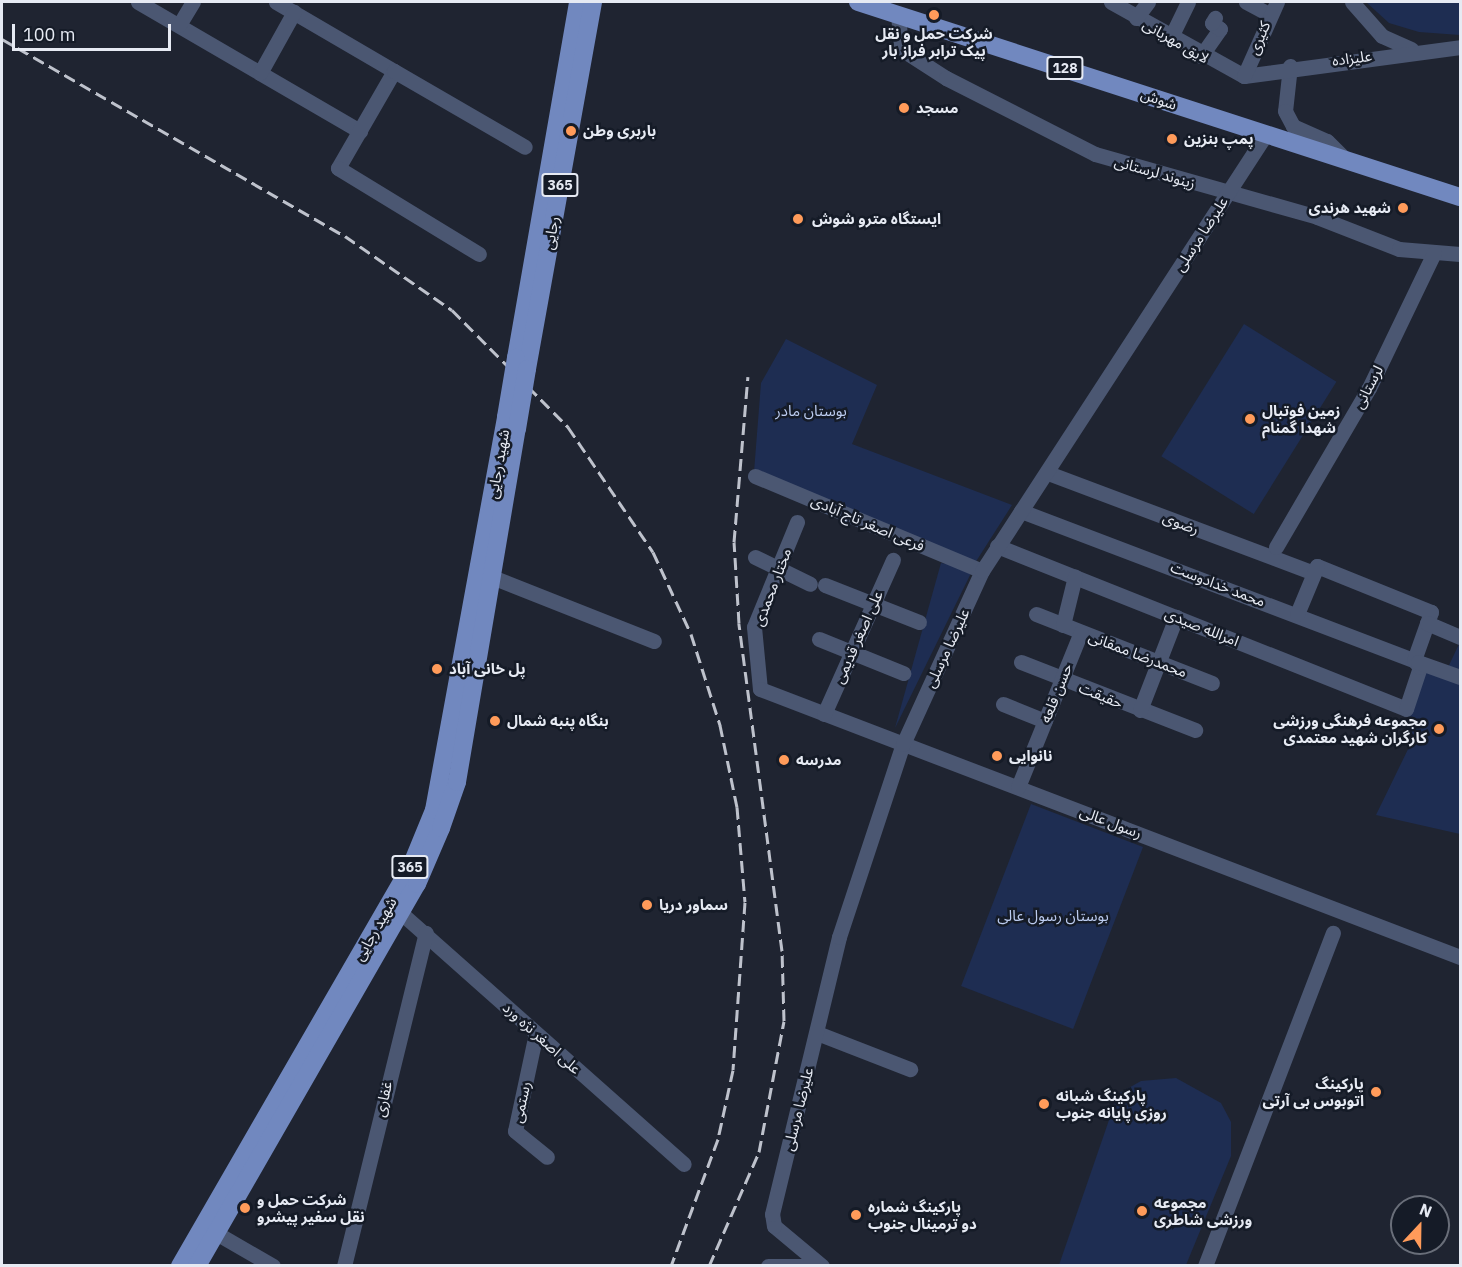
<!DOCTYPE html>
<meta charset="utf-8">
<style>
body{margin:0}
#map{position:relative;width:1462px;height:1267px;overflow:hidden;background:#1f2431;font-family:"IBM Plex Sans","Noto Sans Arabic",sans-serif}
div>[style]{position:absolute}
.green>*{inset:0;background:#1e2d52;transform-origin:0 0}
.minor>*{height:15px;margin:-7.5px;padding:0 7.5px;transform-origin:7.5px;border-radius:7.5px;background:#4b5772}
.major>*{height:18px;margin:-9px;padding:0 9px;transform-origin:9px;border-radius:9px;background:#7188bf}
.rail>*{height:3px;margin-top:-1.5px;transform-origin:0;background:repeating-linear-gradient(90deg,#bec2cc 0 12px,transparent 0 18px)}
.major-bridge>*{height:18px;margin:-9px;padding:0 9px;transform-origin:9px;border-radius:9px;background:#7188bf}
.dots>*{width:16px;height:16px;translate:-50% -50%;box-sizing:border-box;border:3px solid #151b27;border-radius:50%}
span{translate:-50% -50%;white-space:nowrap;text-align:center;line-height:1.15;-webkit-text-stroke:5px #151b27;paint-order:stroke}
.shield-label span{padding:2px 4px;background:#151b27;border:2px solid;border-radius:4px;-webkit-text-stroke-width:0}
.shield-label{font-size:14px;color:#e6eaf3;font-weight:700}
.poi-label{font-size:15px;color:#e6eaf3;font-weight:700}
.left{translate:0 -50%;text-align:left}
.right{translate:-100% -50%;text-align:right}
.street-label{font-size:15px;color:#e6eaf3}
.park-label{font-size:15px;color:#bcccf0}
.frame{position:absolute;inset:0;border:3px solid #e6eaf3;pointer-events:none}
.north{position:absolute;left:1390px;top:1195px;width:60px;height:60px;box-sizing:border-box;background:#151b27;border:2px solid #696e79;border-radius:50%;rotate:22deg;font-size:16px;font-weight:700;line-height:24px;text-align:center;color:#e6eaf3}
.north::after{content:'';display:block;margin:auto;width:21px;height:27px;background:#ff9b5a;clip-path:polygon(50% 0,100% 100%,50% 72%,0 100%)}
.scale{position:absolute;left:12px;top:24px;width:159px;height:27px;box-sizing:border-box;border:3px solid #e6eaf3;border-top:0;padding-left:8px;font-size:18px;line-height:21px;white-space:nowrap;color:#e6eaf3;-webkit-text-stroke:4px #151b27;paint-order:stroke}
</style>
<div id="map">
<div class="green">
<div style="clip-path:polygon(1366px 2px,1460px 2px,1460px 35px,1419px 32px,1389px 23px)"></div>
<div style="left:1244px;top:324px;width:109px;height:156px;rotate:32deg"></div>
<div style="clip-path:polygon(786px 339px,877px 385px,852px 444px,1012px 505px,975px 563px,754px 472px,761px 383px)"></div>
<div style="clip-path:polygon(941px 563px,973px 569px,895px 728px)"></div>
<div style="clip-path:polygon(1460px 642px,1460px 834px,1376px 815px,1413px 739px,1407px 734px,1410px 713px,1424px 668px,1443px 678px)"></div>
<div style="left:1031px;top:804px;width:120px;height:195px;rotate:21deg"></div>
<div style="clip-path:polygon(1176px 1078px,1221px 1103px,1231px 1122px,1231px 1156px,1186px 1265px,1059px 1265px,1118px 1094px,1141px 1081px)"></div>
</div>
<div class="minor">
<div style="left:138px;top:2px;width:257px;rotate:30.2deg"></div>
<div style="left:276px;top:2px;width:137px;rotate:30.3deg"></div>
<div style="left:394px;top:71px;width:112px;rotate:120deg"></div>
<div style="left:338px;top:168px;width:165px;rotate:31.4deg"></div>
<div style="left:1111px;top:2px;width:152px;rotate:29.1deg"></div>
<div style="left:1246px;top:2px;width:26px;rotate:28deg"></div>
<div style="left:1352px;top:2px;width:45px;rotate:48.6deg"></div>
<div style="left:1382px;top:36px;width:32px;rotate:24deg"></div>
<div style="left:898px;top:14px;width:35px;rotate:85deg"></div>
<div style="left:901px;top:49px;width:54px;rotate:32.8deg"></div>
<div style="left:946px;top:78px;width:167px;rotate:27deg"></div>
<div style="left:1095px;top:154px;width:231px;rotate:15.8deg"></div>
<div style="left:1317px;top:217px;width:88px;rotate:21.3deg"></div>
<div style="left:1399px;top:249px;width:61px;rotate:4.7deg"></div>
<div style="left:1136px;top:18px;width:20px;rotate:-53deg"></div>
<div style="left:179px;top:25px;width:27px;rotate:-59deg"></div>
<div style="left:1170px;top:39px;width:41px;rotate:-64.1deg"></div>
<div style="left:1201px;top:56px;width:33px;rotate:-55deg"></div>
<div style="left:1220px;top:29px;width:10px;rotate:-143deg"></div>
<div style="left:1212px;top:23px;width:6px;rotate:-59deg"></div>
<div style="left:1290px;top:66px;width:45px;rotate:96.3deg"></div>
<div style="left:1285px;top:111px;width:17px;rotate:62deg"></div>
<div style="left:1293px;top:126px;width:37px;rotate:24deg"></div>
<div style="left:1327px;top:141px;width:27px;rotate:45deg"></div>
<div style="left:394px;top:71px;width:151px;rotate:30.1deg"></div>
<div style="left:260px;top:73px;width:70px;rotate:-60.9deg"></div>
<div style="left:1244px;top:76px;width:218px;rotate:-7.6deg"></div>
<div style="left:1244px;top:76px;width:81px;rotate:-66deg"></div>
<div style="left:1048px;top:473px;width:284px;rotate:20.6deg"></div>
<div style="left:755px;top:476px;width:246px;rotate:22.7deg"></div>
<div style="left:1021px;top:511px;width:420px;rotate:20.8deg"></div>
<div style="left:797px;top:522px;width:113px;rotate:112.3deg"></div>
<div style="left:754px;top:627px;width:62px;rotate:84.5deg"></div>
<div style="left:760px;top:689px;width:750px;rotate:20.95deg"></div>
<div style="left:997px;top:546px;width:440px;rotate:21.7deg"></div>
<div style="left:1406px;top:709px;width:44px;rotate:-71.6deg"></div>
<div style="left:1420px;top:667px;width:9px;rotate:-131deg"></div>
<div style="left:1414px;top:660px;width:51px;rotate:-70.5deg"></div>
<div style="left:1431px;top:612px;width:123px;rotate:-158deg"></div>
<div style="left:1317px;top:566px;width:52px;rotate:112.6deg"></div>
<div style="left:1276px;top:547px;width:184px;rotate:-59.7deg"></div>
<div style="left:1369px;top:388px;width:150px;rotate:-64.3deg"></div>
<div style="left:755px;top:557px;width:61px;rotate:26.1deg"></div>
<div style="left:492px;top:577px;width:174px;rotate:21.6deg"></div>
<div style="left:825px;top:585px;width:101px;rotate:21.5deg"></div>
<div style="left:1036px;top:614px;width:189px;rotate:21.4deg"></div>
<div style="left:1427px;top:623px;width:36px;rotate:23deg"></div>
<div style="left:1063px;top:625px;width:50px;rotate:-76.2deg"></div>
<div style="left:819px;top:639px;width:91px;rotate:22deg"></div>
<div style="left:1021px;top:662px;width:187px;rotate:21.3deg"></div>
<div style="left:1418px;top:662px;width:45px;rotate:19.7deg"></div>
<div style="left:1003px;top:704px;width:45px;rotate:22deg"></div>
<div style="left:1140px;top:710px;width:100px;rotate:-68.8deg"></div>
<div style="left:824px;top:714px;width:169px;rotate:-65.9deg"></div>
<div style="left:1018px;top:787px;width:167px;rotate:-67.9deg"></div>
<div style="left:392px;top:905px;width:390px;rotate:41.6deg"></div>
<div style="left:536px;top:1033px;width:100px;rotate:102.1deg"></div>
<div style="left:515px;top:1131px;width:41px;rotate:39.1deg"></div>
<div style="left:817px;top:1033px;width:100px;rotate:21.2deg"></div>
<div style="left:216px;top:1233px;width:66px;rotate:30.1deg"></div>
<div style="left:344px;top:1266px;width:343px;rotate:-76.2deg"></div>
<div style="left:768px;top:1266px;width:36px"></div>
<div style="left:822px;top:1266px;width:62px;rotate:-140.2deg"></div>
<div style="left:774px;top:1226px;width:12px;rotate:-99deg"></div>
<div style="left:772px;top:1214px;width:285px;rotate:-76.4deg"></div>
<div style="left:839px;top:937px;width:203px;rotate:-71.7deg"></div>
<div style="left:903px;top:744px;width:190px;rotate:-65.5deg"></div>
<div style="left:982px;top:571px;width:521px;rotate:-56.98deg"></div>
<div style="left:1205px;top:1266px;width:357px;rotate:-69deg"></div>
</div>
<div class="major">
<div style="left:858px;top:2px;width:633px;rotate:17.95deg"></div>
<div style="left:516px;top:358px;width:361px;rotate:-80.1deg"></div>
<div style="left:527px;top:369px;width:373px;rotate:-79.8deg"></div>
<div style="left:180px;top:1266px;width:464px;rotate:-60deg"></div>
<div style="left:412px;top:864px;width:58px;rotate:-67.8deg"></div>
<div style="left:434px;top:810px;width:400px;rotate:-79.6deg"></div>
<div style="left:197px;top:1266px;width:441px;rotate:-60.1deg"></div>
<div style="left:417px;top:884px;width:61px;rotate:-66.8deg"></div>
<div style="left:441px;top:828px;width:49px;rotate:-70.8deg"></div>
<div style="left:457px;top:782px;width:358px;rotate:-80.4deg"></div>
</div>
<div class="rail">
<div style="left:2px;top:39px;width:396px;rotate:29.9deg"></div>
<div style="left:345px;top:236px;width:130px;rotate:34.7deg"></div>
<div style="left:452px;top:310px;width:165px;rotate:45.2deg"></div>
<div style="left:568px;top:427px;width:151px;rotate:55.8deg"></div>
<div style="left:653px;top:552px;width:90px;rotate:65.1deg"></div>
<div style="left:691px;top:634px;width:96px;rotate:72.3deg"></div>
<div style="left:720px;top:725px;width:84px;rotate:78.3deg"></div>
<div style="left:737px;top:807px;width:95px;rotate:85.2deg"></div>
<div style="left:745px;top:902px;width:168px;rotate:94.1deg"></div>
<div style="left:733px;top:1070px;width:71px;rotate:102.3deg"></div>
<div style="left:718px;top:1139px;width:135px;rotate:110.3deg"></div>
<div style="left:709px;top:1266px;width:124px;rotate:-66.3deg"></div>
<div style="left:759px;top:1152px;width:133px;rotate:-79.2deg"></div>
<div style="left:784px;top:1021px;width:70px;rotate:-91.6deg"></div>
<div style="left:782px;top:951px;width:331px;rotate:-97.5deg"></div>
<div style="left:739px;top:623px;width:81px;rotate:-93.5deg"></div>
<div style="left:734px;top:542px;width:166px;rotate:-85.2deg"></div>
</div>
<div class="major-bridge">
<div style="left:506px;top:417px;width:60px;rotate:-80.4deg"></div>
<div style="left:517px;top:429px;width:61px;rotate:-80.5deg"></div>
</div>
<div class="dots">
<div style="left:934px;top:15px;background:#ff9b5a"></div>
<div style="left:904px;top:108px;background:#ff9b5a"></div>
<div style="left:571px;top:131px;background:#ff9b5a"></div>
<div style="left:1172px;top:139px;background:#ff9b5a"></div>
<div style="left:1403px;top:208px;background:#ff9b5a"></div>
<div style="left:798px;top:219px;background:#ff9b5a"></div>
<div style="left:1250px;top:419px;background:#ff9b5a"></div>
<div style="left:437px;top:669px;background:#ff9b5a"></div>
<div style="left:495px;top:721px;background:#ff9b5a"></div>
<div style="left:1439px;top:729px;background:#ff9b5a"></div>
<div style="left:997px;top:756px;background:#ff9b5a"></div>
<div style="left:784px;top:760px;background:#ff9b5a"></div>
<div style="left:647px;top:905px;background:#ff9b5a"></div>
<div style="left:1376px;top:1092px;background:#ff9b5a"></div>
<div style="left:1044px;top:1104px;background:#ff9b5a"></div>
<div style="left:245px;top:1208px;background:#ff9b5a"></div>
<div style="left:1142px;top:1211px;background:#ff9b5a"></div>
<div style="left:856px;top:1215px;background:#ff9b5a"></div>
</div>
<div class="shield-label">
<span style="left:1065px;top:68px">128</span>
<span style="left:560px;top:185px">365</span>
<span style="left:410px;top:867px">365</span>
</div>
<div class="poi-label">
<span style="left:934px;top:42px">شرکت حمل و نقل<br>پیک ترابر فراز بار</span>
<span class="left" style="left:916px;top:108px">مسجد</span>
<span class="left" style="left:583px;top:131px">باربری وطن</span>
<span class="left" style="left:1184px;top:139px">پمپ بنزین</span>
<span class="right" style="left:1391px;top:208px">شهید هرندی</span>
<span class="left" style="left:812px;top:219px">ایستگاه مترو شوش</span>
<span class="left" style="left:1262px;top:419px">زمین فوتبال<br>شهدا گمنام</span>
<span class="left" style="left:449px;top:669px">پل خانی آباد</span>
<span class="right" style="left:1427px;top:729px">مجموعه فرهنگی ورزشی<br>کارگران شهید معتمدی</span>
<span class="left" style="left:507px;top:721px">بنگاه پنبه شمال</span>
<span class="left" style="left:1009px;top:756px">نانوایی</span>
<span class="left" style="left:796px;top:760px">مدرسه</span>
<span class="left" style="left:659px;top:905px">سماور دریا</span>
<span class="right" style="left:1364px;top:1092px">پارکینگ<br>اتوبوس بی آرتی</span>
<span class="left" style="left:1056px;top:1104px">پارکینگ شبانه<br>روزی پایانه جنوب</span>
<span class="left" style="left:257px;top:1208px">شرکت حمل و<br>نقل سفیر پیشرو</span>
<span class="left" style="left:1154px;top:1211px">مجموعه<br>ورزشی شاطری</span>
<span class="left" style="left:868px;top:1215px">پارکینگ شماره<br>دو ترمینال جنوب</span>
</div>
<div class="street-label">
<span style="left:1259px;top:38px;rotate:-68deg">کثیری</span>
<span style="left:1176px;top:41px;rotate:30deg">لایق مهربانی</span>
<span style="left:1352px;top:58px;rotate:-7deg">علیزاده</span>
<span style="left:1159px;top:99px;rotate:19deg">شوش</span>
<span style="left:1155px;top:172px;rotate:16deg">زینوند لرستانی</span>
<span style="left:551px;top:233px;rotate:-80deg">رجایی</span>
<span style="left:1201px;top:234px;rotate:-57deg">علیرضا مرسلی</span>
<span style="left:1368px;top:387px;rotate:-62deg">لرستانی</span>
<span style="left:498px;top:464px;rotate:-80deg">شهید رجایی</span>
<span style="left:868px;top:523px;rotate:23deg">فرعی اصغر تاج آبادی</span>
<span style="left:1181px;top:523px;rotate:21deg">رضوی</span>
<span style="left:1218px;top:584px;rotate:21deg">محمد خدادوست</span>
<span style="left:772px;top:587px;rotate:-69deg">مختار محمدی</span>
<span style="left:1202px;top:627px;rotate:22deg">امرالله صیدی</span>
<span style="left:858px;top:637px;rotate:-66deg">علی اصغر قدیمی</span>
<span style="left:947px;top:648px;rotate:-65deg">علیرضا مرسلی</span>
<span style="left:1138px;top:654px;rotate:21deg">محمدرضا ممقانی</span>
<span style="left:1056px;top:693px;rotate:-68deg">حسن قلعه</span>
<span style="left:1101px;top:695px;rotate:22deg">حقیقت</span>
<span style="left:1111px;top:822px;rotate:21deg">رسول عالی</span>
<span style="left:375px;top:929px;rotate:-60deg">شهید رجایی</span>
<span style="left:542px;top:1038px;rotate:42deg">علی اصغر نژه ورد</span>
<span style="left:383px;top:1099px;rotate:-77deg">غفاری</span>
<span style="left:521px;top:1102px;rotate:-78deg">رستمی</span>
<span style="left:798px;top:1109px;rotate:-76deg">علیرضا مرسلی</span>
</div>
<div class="park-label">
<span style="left:811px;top:411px">بوستان مادر</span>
<span style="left:1053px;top:916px">بوستان رسول عالی</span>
</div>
<div class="frame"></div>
<div class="north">N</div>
<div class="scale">100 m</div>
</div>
